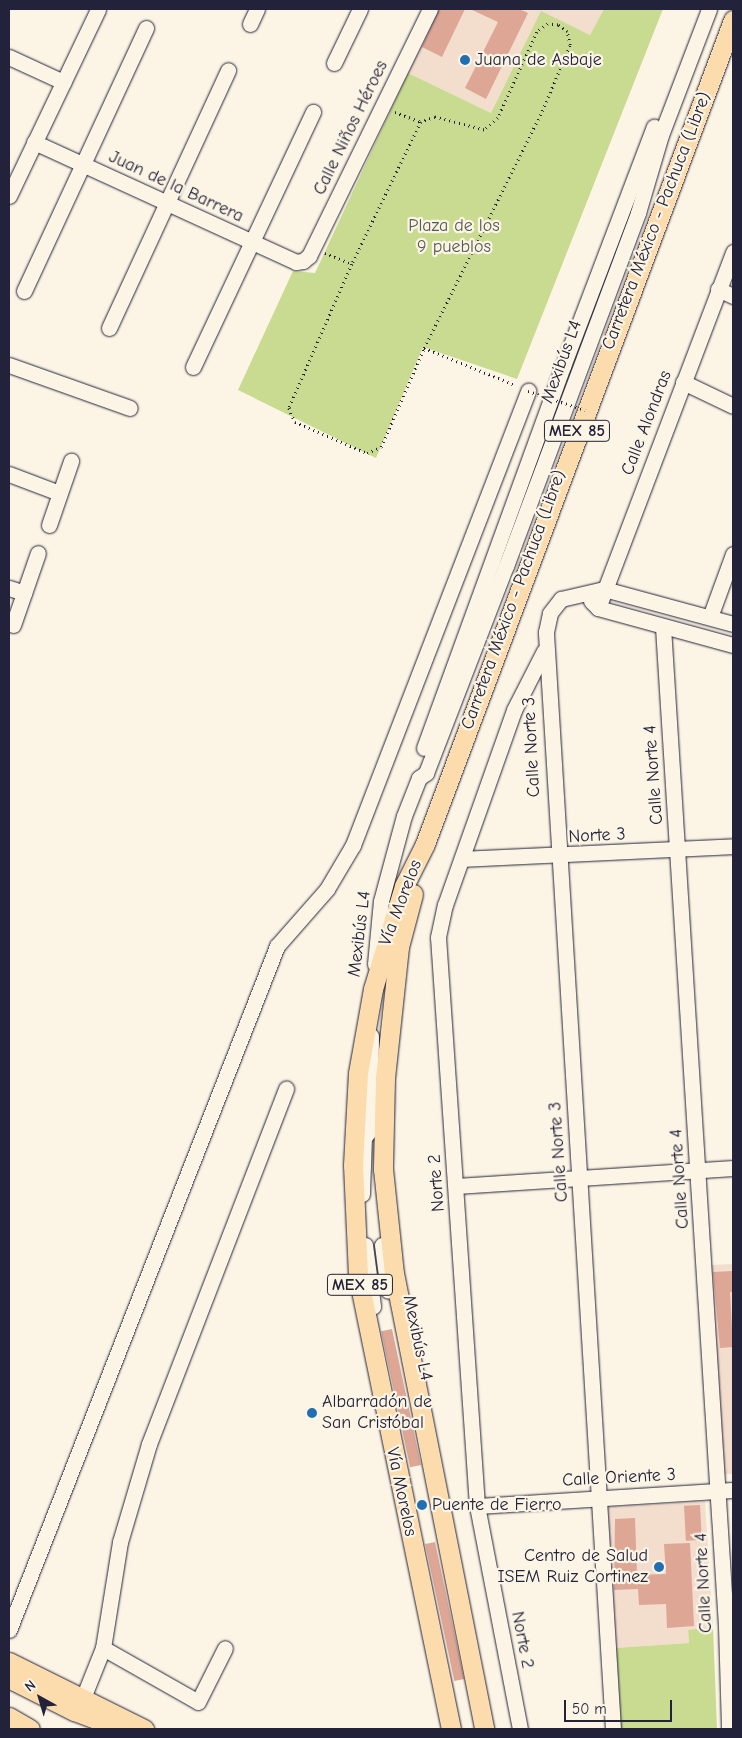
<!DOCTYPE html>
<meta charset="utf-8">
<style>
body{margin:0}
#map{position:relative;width:742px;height:1738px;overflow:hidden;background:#fcf5e5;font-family:"Comic Neue",sans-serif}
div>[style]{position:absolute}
.built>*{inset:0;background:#f3ddcd}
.green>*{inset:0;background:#c8db90}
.building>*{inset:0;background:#dda695;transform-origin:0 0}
.path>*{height:2.5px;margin-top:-1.25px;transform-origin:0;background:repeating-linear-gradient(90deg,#22223b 0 1px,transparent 0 5px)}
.roads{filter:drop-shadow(0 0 1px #22223b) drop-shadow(0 0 1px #22223b)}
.minor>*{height:15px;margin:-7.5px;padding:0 7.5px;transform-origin:7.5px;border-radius:7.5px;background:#fcf5e5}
.major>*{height:19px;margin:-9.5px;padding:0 9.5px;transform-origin:9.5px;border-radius:9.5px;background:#fcdcac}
.highway>*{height:22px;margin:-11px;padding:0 11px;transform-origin:11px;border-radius:11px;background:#fcdcac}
.path-bridge>*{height:2.5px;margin-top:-1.25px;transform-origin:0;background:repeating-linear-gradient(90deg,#22223b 0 1px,transparent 0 5px)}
.dots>*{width:14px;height:14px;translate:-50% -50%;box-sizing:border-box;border:2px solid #fcf5e5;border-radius:50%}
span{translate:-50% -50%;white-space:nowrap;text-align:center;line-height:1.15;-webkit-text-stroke:4.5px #fcf5e5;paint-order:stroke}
.shield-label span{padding:1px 4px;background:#fcf5e5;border:1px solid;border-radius:4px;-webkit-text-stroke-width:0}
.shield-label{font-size:16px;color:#22223b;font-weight:700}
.poi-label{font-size:18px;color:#22223b}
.left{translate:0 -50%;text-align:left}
.right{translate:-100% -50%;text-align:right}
.street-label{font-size:18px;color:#22223b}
.park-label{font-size:18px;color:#545a54}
.frame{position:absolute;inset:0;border:10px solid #22223b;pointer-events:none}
.north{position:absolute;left:15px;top:1673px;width:50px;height:50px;-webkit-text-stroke:4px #fcf5e5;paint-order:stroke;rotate:321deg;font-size:14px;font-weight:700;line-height:20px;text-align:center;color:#22223b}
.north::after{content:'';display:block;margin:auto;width:18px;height:22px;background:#22223b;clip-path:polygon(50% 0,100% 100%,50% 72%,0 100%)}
.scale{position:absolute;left:564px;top:1700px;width:108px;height:22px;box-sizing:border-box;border:2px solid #22223b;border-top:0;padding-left:6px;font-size:15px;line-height:18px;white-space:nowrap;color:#22223b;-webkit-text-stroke:4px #fcf5e5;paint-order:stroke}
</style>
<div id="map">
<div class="built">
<div style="clip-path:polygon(437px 9px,604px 9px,590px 35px,541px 12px,491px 113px,408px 73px)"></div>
<div style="clip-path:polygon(733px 1264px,733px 1474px,723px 1474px,711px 1265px)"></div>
<div style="clip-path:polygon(705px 1501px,713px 1627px,688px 1630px,689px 1643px,615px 1648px,604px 1507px)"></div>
</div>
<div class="green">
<div style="clip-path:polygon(604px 9px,663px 9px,517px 379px,423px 347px,376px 458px,238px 390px,293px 271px,315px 273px,408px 73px,491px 113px,541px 11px,590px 35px)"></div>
<div style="clip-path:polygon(713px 1627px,717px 1729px,620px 1729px,615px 1648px,689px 1643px,688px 1630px)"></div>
</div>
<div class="building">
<div style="clip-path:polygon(439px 9px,465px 9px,442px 57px,422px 47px)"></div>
<div style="clip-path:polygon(470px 9px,519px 9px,528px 13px,486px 99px,465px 88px,498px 22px)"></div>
<div style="clip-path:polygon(733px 1271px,733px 1292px,730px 1292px,733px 1347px,720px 1348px,713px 1272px)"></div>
<div style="left:392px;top:1329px;width:139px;height:11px;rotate:78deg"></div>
<div style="left:700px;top:1505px;width:35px;height:16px;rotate:87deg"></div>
<div style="clip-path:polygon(635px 1518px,637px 1575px,666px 1574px,664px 1544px,690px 1543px,694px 1626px,667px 1628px,666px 1604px,639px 1605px,638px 1589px,614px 1590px,615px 1519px)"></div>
<div style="left:435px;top:1542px;width:140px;height:10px;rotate:78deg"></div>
</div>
<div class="path">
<div style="left:395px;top:112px;width:28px;rotate:21deg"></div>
<div style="left:421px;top:122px;width:158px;rotate:115.9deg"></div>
<div style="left:352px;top:264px;width:157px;rotate:113.6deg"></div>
<div style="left:289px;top:408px;width:15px;rotate:67deg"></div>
<div style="left:295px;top:422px;width:78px;rotate:23.3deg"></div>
<div style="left:367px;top:453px;width:15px;rotate:-23deg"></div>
<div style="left:381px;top:447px;width:108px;rotate:-66.5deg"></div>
<div style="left:424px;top:348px;width:265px;rotate:-63.5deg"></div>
<div style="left:542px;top:111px;width:72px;rotate:-67deg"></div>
<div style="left:570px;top:45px;width:13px;rotate:-103deg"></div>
<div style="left:567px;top:32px;width:11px;rotate:-142deg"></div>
<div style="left:558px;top:25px;width:10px;rotate:-174deg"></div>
<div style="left:548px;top:24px;width:14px;rotate:144deg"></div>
<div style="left:537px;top:32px;width:94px;rotate:114.4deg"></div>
<div style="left:498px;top:118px;width:18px;rotate:139deg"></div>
<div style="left:484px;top:130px;width:51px;rotate:-165.1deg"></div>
<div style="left:435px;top:117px;width:15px;rotate:160deg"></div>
<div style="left:325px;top:253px;width:29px;rotate:22deg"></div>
<div style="left:424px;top:348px;width:98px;rotate:22.1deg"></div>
</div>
<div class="roads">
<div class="minor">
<div style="left:250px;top:24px;width:17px;rotate:-65deg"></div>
<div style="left:9px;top:57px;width:60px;rotate:24.8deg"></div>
<div style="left:334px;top:63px;width:60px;rotate:-64.3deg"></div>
<div style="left:34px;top:142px;width:288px;rotate:24.6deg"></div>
<div style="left:296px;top:262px;width:7px;rotate:-8deg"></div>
<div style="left:303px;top:261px;width:8px;rotate:-40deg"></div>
<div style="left:309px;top:256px;width:275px;rotate:-63.9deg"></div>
<div style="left:9px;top:196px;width:207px;rotate:-64.5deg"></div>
<div style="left:718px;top:289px;width:17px;rotate:25deg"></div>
<div style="left:24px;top:291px;width:290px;rotate:-65.1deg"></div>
<div style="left:109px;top:328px;width:284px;rotate:-65.2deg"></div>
<div style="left:9px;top:365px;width:128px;rotate:19.6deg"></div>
<div style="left:193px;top:367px;width:282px;rotate:-64.8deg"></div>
<div style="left:683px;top:382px;width:55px;rotate:25.6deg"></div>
<div style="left:9px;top:474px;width:53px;rotate:20.8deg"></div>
<div style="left:49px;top:525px;width:68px;rotate:-71deg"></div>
<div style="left:9px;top:588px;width:16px;rotate:18deg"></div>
<div style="left:591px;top:601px;width:10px;rotate:45deg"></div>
<div style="left:598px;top:608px;width:140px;rotate:15.3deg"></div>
<div style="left:598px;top:608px;width:381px;rotate:-69.2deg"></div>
<div style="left:710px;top:617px;width:67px;rotate:-69.9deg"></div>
<div style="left:13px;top:625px;width:76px;rotate:-70.9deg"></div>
<div style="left:663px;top:627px;width:1001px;rotate:86.39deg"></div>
<div style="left:726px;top:1626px;width:103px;rotate:88.3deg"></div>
<div style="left:424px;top:748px;width:407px;rotate:-70deg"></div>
<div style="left:563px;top:366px;width:256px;rotate:-69.2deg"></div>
<div style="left:462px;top:859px;width:271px;rotate:-2.7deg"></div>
<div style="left:375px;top:964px;width:63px;rotate:-84.6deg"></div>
<div style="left:381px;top:901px;width:88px;rotate:-74.9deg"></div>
<div style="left:404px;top:816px;width:41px;rotate:-68.5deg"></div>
<div style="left:419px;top:778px;width:9px;rotate:-36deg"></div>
<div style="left:426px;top:773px;width:222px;rotate:-68.9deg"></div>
<div style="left:506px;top:566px;width:377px;rotate:-69.5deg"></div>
<div style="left:638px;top:213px;width:81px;rotate:-73.6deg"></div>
<div style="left:661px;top:135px;width:135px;rotate:-69.1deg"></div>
<div style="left:456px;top:1186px;width:278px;rotate:-3.7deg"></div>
<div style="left:362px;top:1194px;width:56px;rotate:-88deg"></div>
<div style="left:364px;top:1138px;width:10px;rotate:-53deg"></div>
<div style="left:370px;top:1130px;width:94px;rotate:-89.4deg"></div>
<div style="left:365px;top:1245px;width:62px;rotate:82.5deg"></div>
<div style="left:382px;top:1245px;width:46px;rotate:82.6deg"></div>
<div style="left:477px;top:1506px;width:256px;rotate:-3.6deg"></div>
<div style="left:9px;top:1630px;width:735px;rotate:-68.6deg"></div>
<div style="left:277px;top:946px;width:76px;rotate:-48.7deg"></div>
<div style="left:327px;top:889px;width:51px;rotate:-59.4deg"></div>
<div style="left:353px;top:845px;width:487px;rotate:-68.9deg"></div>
<div style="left:103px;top:1648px;width:109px;rotate:29.6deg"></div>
<div style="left:198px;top:1702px;width:60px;rotate:-63.4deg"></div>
<div style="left:83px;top:1698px;width:54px;rotate:-68.2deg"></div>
<div style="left:103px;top:1648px;width:107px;rotate:-80.9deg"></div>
<div style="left:120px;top:1542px;width:102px;rotate:-73.5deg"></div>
<div style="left:149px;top:1444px;width:381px;rotate:-68.9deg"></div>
<div style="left:520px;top:1729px;width:227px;rotate:-100.9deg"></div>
<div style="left:477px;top:1506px;width:570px;rotate:-93.92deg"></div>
<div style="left:438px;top:937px;width:33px;rotate:-78deg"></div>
<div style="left:445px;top:905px;width:207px;rotate:-70.5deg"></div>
<div style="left:514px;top:710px;width:66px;rotate:-63deg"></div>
<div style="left:613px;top:1729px;width:1099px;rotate:-93.5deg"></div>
<div style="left:546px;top:632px;width:19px;rotate:-78deg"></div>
<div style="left:550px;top:613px;width:18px;rotate:-52deg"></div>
<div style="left:561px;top:599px;width:44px;rotate:-13.1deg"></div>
<div style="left:604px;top:589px;width:134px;rotate:15.2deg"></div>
</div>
<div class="major">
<div style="left:413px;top:894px;width:55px;rotate:104.8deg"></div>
<div style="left:399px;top:947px;width:132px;rotate:96.1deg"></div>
<div style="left:385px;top:1078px;width:91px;rotate:91.3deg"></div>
<div style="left:383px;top:1169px;width:105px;rotate:84deg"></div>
<div style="left:394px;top:1273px;width:465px;rotate:78.8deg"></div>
<div style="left:9px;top:1662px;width:151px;rotate:26.4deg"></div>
<div style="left:9px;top:1717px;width:24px;rotate:30deg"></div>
<div style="left:451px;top:1729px;width:463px;rotate:-101.6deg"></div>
<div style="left:358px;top:1275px;width:110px;rotate:-92.6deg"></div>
<div style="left:353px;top:1165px;width:92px;rotate:-86.9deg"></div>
<div style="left:358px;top:1073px;width:85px;rotate:-79.9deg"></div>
<div style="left:373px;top:989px;width:108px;rotate:-73.2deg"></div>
<div style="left:404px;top:886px;width:47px;rotate:-63.4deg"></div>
<div style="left:425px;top:844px;width:880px;rotate:-69.5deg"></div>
</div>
<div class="highway">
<div style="left:9px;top:1677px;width:74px;rotate:26.6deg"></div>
<div style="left:75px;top:1710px;width:54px;rotate:20.4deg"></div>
</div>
</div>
<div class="path-bridge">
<div style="left:528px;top:391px;width:60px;rotate:18.4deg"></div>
</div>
<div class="dots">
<div style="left:465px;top:60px;background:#1f6fb2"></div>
<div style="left:312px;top:1413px;background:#1f6fb2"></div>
<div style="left:422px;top:1505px;background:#1f6fb2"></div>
<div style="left:659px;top:1567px;background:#1f6fb2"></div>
</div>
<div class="shield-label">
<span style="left:577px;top:431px">MEX 85</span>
<span style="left:360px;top:1285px">MEX 85</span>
</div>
<div class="poi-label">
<span class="left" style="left:475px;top:60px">Juana de Asbaje</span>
<span class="left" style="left:322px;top:1413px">Albarradón de<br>San Cristóbal</span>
<span class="left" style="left:432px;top:1505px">Puente de Fierro</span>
<span class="right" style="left:648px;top:1567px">Centro de Salud<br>ISEM Ruiz Cortinez</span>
</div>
<div class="street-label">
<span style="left:351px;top:128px;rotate:-64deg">Calle Niños Héroes</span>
<span style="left:176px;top:187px;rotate:25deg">Juan de la Barrera</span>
<span style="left:657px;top:221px;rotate:-69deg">Carretera México - Pachuca (Libre)</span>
<span style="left:562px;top:362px;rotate:-70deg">Mexibús L4</span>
<span style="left:647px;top:423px;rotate:-69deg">Calle Alondras</span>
<span style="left:514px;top:600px;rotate:-70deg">Carretera México - Pachuca (Libre)</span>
<span style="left:532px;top:747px;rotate:-93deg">Calle Norte 3</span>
<span style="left:654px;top:775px;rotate:-94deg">Calle Norte 4</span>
<span style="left:597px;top:836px;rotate:-3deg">Norte 3</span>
<span style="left:401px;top:903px;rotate:-69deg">Vía Morelos</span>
<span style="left:360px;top:934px;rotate:-83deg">Mexibús L4</span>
<span style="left:559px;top:1152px;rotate:-94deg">Calle Norte 3</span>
<span style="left:680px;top:1179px;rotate:-94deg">Calle Norte 4</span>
<span style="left:437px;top:1183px;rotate:-94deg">Norte 2</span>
<span style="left:417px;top:1338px;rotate:78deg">Mexibús L4</span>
<span style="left:619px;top:1478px;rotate:-3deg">Calle Oriente 3</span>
<span style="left:401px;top:1492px;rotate:78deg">Vía Morelos</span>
<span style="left:704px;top:1583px;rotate:-93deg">Calle Norte 4</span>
<span style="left:522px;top:1640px;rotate:79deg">Norte 2</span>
</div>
<div class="park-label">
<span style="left:454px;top:237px">Plaza de los<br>9 pueblos</span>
</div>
<div class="frame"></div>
<div class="north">N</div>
<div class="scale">50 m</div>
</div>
